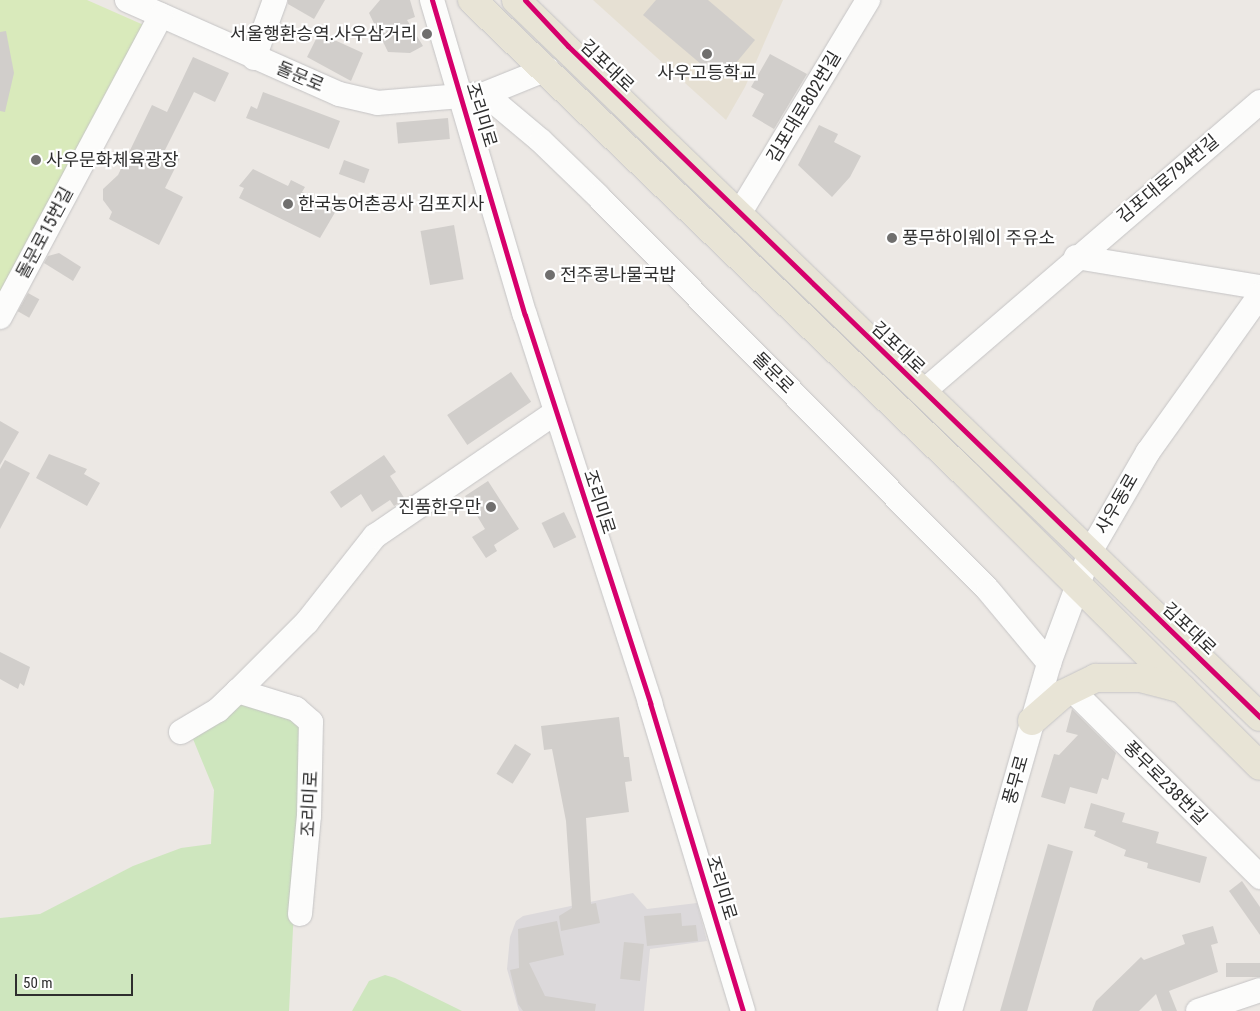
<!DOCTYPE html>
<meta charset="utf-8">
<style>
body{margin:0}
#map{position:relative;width:1260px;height:1011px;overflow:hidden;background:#ece8e4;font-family:"Roboto Condensed","Noto Sans KR",sans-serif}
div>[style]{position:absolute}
.industrial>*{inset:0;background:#dcd9db}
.education>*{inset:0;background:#e6e0d3}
.green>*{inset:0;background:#cee6be}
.pitch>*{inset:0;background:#d9eabb}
.building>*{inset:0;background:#d1cecb;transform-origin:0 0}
.roads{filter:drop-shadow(0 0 1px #c5c4c5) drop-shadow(0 0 1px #c5c4c5)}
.minor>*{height:24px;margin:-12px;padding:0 12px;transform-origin:12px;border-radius:12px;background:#fcfcfb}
.major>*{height:28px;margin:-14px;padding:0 14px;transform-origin:14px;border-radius:14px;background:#e8e4d6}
.cycleway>*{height:5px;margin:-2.5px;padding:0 2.5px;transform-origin:2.5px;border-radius:2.5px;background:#d6006c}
.dots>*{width:14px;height:14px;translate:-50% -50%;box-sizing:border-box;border:2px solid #fff;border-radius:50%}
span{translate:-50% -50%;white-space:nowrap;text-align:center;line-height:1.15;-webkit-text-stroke:4.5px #fff;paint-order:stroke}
.poi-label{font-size:18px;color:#2e2e2e}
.right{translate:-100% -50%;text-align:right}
.left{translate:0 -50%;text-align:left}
.street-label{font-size:18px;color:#2e2e2e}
.scale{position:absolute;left:15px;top:974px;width:118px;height:22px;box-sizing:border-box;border:2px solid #2e2e2e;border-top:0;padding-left:6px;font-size:15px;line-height:18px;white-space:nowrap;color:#2e2e2e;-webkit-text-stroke:4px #fff;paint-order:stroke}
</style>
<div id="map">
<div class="industrial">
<div style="clip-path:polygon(633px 893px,647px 909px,697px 903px,707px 941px,650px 949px,644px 1011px,519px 1011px,507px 969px,510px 937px,516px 921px,523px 916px)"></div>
</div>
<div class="education">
<div style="clip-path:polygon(593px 0,783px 0,745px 87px,726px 120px)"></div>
</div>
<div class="green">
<div style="clip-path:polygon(239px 701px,303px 722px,289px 1011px,0 1011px,0 918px,40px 914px,133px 866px,181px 848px,211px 844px,214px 790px,193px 739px)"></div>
<div style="clip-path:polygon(385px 975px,395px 978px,462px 1011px,352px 1011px,369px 981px)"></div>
</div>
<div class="pitch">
<div style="clip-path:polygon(0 0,87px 0,146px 26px,0 294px)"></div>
</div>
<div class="building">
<div style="clip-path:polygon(288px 0,325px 0,314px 19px,288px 4px)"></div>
<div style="clip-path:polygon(380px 0,410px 0,415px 17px,407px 20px,423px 46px,410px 53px,388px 52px,369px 13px)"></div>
<div style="clip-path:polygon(656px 0,708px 0,755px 40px,721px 81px,643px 15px)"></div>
<div style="clip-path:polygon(6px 31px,14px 73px,5px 112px,0 111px,0 32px)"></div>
<div style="clip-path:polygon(319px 33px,363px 53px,351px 81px,307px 57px)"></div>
<div style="clip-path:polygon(770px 54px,807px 74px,774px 129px,752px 116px,764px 94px,751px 87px)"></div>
<div style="clip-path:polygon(193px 57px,229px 73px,215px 102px,194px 92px,165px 150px,180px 158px,165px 188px,183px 197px,159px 245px,109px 219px,112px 212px,103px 200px,103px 189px,118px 175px,152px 105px,167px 112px)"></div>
<div style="clip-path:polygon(263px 92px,340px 121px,329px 149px,246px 118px,251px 106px,257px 109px)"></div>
<div style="left:448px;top:118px;width:21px;height:52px;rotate:85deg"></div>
<div style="clip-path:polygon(819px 125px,838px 134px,834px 142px,861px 156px,850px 177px,832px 197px,798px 165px)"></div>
<div style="left:344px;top:160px;width:27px;height:15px;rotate:20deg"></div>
<div style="clip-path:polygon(253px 169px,288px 186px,291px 180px,305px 187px,302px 192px,337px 209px,320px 238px,239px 198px,244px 188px,239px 186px)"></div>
<div style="left:454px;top:225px;width:55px;height:34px;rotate:80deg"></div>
<div style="clip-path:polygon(59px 253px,81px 267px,73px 281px,44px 263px,48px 256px)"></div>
<div style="left:28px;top:293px;width:13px;height:21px;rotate:29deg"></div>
<div style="left:511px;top:372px;width:36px;height:77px;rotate:56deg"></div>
<div style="clip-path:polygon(0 421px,19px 432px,0 465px)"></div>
<div style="clip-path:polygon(49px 454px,87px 469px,84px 474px,100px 483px,87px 506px,36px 478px)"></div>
<div style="clip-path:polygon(384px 455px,396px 472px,390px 476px,405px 499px,394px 506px,390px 500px,372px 512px,361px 494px,341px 508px,330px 492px)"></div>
<div style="clip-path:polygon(5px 460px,30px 473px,0 529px,0 469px)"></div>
<div style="clip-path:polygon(488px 481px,519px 529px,494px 545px,497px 551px,486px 558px,472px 537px,485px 529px,465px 496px)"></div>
<div style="left:564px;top:512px;width:28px;height:25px;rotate:64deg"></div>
<div style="clip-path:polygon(0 652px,30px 667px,24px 686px,20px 683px,18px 689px,0 679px)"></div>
<div style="clip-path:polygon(1072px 709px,1116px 753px,1108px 780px,1102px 778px,1097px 794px,1070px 787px,1065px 804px,1041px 797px,1054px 754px,1059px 755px,1078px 735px,1066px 732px)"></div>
<div style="clip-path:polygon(619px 717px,624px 757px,629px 757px,632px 781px,625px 782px,629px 812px,586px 818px,591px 904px,596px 903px,600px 923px,561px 931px,559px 916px,572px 908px,566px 821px,552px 749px,544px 750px,541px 726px)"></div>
<div style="left:515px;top:744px;width:19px;height:35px;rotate:32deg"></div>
<div style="clip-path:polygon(1091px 803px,1125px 813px,1122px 822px,1159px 832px,1156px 843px,1207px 857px,1200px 883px,1147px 868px,1148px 863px,1124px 856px,1126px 850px,1094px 836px,1096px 831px,1084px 828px)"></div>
<div style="left:1048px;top:844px;width:26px;height:174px;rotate:16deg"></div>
<div style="clip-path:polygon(1242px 881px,1260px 907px,1260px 935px,1229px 891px)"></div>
<div style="clip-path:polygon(681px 913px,682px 926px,696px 925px,698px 941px,647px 946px,644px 916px)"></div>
<div style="clip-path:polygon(557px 921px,564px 955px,529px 963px,545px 996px,596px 1004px,595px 1011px,523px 1011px,518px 1004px,510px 970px,519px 968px,518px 929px)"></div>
<div style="clip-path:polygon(1213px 926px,1218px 943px,1211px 945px,1218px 972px,1169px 991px,1177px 1011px,1162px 1011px,1156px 994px,1139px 1011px,1092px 1011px,1096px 1001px,1141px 957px,1144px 960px,1185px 944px,1182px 935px)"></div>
<div style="left:624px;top:942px;width:20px;height:37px;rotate:6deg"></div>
<div style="left:1260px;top:963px;width:14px;height:34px;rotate:90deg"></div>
</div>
<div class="roads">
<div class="minor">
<div style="left:127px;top:0;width:232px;rotate:23.9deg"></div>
<div style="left:339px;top:94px;width:39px;rotate:13deg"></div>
<div style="left:377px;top:103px;width:108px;rotate:-4.8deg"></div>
<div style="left:485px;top:94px;width:67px;rotate:-22deg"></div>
<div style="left:432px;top:0;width:328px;rotate:73.6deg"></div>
<div style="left:525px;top:315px;width:408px;rotate:72.1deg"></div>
<div style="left:650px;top:703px;width:322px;rotate:73.2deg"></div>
<div style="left:254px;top:58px;width:62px;rotate:-70.1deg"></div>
<div style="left:485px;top:94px;width:73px;rotate:40deg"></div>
<div style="left:541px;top:141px;width:79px;rotate:44deg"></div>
<div style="left:598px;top:196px;width:556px;rotate:45.29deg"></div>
<div style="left:989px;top:591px;width:94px;rotate:50.2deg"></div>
<div style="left:739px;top:214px;width:250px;rotate:-58.9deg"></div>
<div style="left:1076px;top:257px;width:186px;rotate:9.3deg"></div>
<div style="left:0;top:317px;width:342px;rotate:-61.9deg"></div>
<div style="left:924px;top:391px;width:443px;rotate:-40.7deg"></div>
<div style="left:1071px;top:689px;width:267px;rotate:44.8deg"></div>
<div style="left:181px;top:732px;width:43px;rotate:-30.7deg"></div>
<div style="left:218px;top:710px;width:28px;rotate:-44deg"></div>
<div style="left:300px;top:914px;width:98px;rotate:-84.8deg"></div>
<div style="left:309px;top:816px;width:94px;rotate:-88.8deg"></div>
<div style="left:311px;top:722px;width:20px;rotate:-139deg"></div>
<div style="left:296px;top:709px;width:61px;rotate:-162.8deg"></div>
<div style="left:238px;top:691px;width:98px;rotate:-45deg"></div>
<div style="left:307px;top:622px;width:110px;rotate:-51.7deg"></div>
<div style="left:375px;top:536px;width:219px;rotate:-34.4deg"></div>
<div style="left:950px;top:1011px;width:362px;rotate:-74.1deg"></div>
<div style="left:1049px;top:663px;width:118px;rotate:-69.7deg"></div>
<div style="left:1090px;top:552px;width:116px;rotate:-59.9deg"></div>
<div style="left:1148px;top:452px;width:193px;rotate:-54.5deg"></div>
<div style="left:1198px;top:1011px;width:65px;rotate:-18.7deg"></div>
</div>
<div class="major">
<div style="left:472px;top:0;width:685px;rotate:43.82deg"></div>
<div style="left:966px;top:474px;width:414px;rotate:44.8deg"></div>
<div style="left:516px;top:0;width:1033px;rotate:43.94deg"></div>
<div style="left:1032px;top:721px;width:41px;rotate:-41.1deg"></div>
<div style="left:1063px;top:694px;width:37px;rotate:-26deg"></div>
<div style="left:1096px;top:678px;width:44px"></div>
<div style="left:1140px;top:678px;width:44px;rotate:14.3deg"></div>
</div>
</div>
<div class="cycleway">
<div style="left:432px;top:0;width:328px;rotate:73.6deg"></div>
<div style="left:525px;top:315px;width:408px;rotate:72.1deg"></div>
<div style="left:650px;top:703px;width:322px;rotate:73.2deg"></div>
<div style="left:525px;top:0;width:63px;rotate:46.9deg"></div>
<div style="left:568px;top:46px;width:964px;rotate:44.12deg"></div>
</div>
<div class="dots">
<div style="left:427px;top:34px;background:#706f6e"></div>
<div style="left:707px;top:54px;background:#706f6e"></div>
<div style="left:36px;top:160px;background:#706f6e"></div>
<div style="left:288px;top:204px;background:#706f6e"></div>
<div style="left:892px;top:238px;background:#706f6e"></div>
<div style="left:550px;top:275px;background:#706f6e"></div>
<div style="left:491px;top:507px;background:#706f6e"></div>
</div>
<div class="poi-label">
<span class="right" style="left:417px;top:34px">서울행환승역.사우삼거리</span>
<span style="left:707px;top:73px">사우고등학교</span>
<span class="left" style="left:46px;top:160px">사우문화체육광장</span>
<span class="left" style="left:298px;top:204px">한국농어촌공사 김포지사</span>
<span class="left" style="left:902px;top:238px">풍무하이웨이 주유소</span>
<span class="left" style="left:560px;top:275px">전주콩나물국밥</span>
<span class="right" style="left:481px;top:507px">진품한우만</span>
</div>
<div class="street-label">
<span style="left:607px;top:66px;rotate:44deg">김포대로</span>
<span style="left:300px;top:77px;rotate:23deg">돌문로</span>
<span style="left:804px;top:107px;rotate:-59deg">김포대로802번길</span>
<span style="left:481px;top:115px;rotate:73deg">조리미로</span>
<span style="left:1168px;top:179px;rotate:-40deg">김포대로794번길</span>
<span style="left:45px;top:233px;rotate:-62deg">돌문로15번길</span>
<span style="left:898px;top:348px;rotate:44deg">김포대로</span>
<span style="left:773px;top:373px;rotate:45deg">돌문로</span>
<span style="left:599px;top:502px;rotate:72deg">조리미로</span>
<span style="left:1117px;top:504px;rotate:-60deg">사우동로</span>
<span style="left:1189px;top:629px;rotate:44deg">김포대로</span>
<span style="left:1016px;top:780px;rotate:-74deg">풍무로</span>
<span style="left:1165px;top:783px;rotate:45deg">풍무로238번길</span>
<span style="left:310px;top:804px;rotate:-87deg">조리미로</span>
<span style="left:721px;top:888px;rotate:73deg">조리미로</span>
</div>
<div class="scale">50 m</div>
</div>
